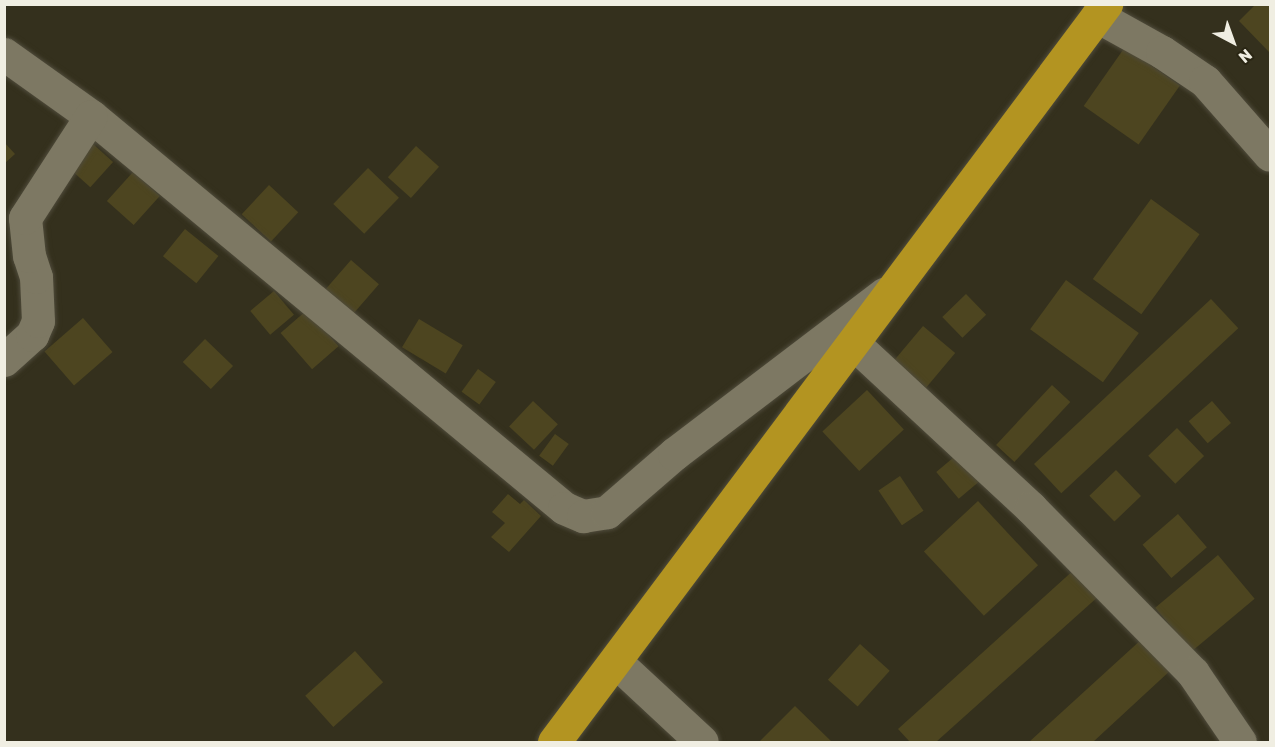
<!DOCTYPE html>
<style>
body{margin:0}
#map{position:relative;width:1275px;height:747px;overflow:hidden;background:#34301d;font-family:Rubik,sans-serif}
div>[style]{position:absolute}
.building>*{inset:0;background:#4d4520;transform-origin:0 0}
.roads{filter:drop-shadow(0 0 2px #4f4b3b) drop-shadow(0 0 2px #4f4b3b)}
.minor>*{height:33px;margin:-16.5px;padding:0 16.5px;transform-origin:16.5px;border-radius:16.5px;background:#7d7863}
.highway>*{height:33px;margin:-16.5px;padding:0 16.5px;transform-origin:16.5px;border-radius:16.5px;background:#b39421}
span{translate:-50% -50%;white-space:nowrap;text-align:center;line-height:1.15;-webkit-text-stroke:6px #2a2614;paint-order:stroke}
.frame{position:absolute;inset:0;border:6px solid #f0eee2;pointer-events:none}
.north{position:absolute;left:1203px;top:12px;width:60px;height:60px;-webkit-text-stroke:4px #2a2614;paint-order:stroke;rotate:139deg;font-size:16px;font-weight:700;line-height:24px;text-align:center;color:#f0eee2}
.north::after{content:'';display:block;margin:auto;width:21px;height:27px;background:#f0eee2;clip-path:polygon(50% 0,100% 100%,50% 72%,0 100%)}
</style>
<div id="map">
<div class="building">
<div style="clip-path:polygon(1256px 4px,1270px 4px,1270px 53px,1239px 21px)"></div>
<div style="left:1125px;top:47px;width:67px;height:72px;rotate:35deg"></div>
<div style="clip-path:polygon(4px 142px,15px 154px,4px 164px)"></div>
<div style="left:93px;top:144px;width:27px;height:34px;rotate:42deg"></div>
<div style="left:416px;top:146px;width:31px;height:42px;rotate:42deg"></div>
<div style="left:368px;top:168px;width:43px;height:50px;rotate:44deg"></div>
<div style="left:133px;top:172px;width:36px;height:39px;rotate:42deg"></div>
<div style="left:269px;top:185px;width:40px;height:40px;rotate:43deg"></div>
<div style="left:1151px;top:199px;width:60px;height:99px;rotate:36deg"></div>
<div style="left:185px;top:229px;width:43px;height:35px;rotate:39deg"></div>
<div style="left:351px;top:260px;width:37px;height:44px;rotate:41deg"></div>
<div style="left:1066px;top:280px;width:90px;height:61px;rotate:36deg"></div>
<div style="left:274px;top:291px;width:31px;height:31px;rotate:50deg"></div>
<div style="left:966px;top:294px;width:29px;height:33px;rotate:46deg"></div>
<div style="left:1211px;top:299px;width:40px;height:242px;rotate:47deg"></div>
<div style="left:307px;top:310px;width:48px;height:35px;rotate:49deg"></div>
<div style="left:83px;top:318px;width:45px;height:51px;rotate:49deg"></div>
<div style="left:419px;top:319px;width:51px;height:33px;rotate:31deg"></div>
<div style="left:923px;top:326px;width:42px;height:45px;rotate:40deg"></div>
<div style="left:205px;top:339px;width:39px;height:32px;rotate:44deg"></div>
<div style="left:478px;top:369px;width:22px;height:28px;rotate:36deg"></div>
<div style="left:1052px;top:385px;width:25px;height:82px;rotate:43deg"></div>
<div style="left:867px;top:390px;width:54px;height:61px;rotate:47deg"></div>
<div style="left:533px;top:401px;width:34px;height:35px;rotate:43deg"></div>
<div style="left:1212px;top:401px;width:29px;height:31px;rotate:49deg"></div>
<div style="left:1177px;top:428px;width:39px;height:40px;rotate:46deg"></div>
<div style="left:555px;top:434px;width:17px;height:27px;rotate:36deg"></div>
<div style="left:960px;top:452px;width:35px;height:31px;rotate:50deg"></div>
<div style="left:1116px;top:470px;width:36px;height:37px;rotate:46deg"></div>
<div style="left:900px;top:476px;width:42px;height:26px;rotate:56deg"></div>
<div style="clip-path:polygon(508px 494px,520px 504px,524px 500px,541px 516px,509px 552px,491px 537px,505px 523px,492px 512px)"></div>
<div style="left:978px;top:501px;width:88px;height:74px;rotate:47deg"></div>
<div style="left:1178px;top:514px;width:44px;height:47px;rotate:49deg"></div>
<div style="left:1218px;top:555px;width:57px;height:82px;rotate:50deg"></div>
<div style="clip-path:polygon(1076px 568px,1100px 595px,936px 742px,910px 742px,898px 729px)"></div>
<div style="clip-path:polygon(1143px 638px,1172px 669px,1093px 742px,1029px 742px)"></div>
<div style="left:860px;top:644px;width:40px;height:48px;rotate:42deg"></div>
<div style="left:355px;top:651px;width:42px;height:67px;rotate:48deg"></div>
<div style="clip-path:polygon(795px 706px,832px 742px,759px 742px)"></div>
</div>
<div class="roads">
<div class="minor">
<div style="left:1097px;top:16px;width:74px;rotate:29deg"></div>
<div style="left:1162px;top:52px;width:52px;rotate:34deg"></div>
<div style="left:1205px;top:81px;width:98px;rotate:48.7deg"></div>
<div style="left:4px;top:54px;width:107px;rotate:35.5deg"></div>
<div style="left:91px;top:116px;width:614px;rotate:39.65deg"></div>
<div style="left:564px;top:508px;width:21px;rotate:23deg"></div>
<div style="left:583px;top:516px;width:24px;rotate:-9deg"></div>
<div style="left:607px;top:512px;width:89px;rotate:-40.9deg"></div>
<div style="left:674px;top:454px;width:265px;rotate:-37.3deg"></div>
<div style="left:852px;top:342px;width:244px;rotate:42.8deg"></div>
<div style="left:1031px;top:508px;width:231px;rotate:45.5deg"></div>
<div style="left:1193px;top:673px;width:83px;rotate:55.7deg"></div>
<div style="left:4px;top:360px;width:38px;rotate:-42deg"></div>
<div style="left:32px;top:335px;width:15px;rotate:-67deg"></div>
<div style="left:38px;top:321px;width:44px;rotate:-92.6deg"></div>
<div style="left:36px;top:277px;width:22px;rotate:-108deg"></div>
<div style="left:29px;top:256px;width:38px;rotate:-96deg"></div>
<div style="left:25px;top:218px;width:121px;rotate:-57.1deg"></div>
<div style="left:616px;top:662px;width:117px;rotate:42.9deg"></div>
</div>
<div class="highway">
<div style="left:554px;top:742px;width:922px;rotate:-53.2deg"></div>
</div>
</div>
<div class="frame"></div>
<div class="north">N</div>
</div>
